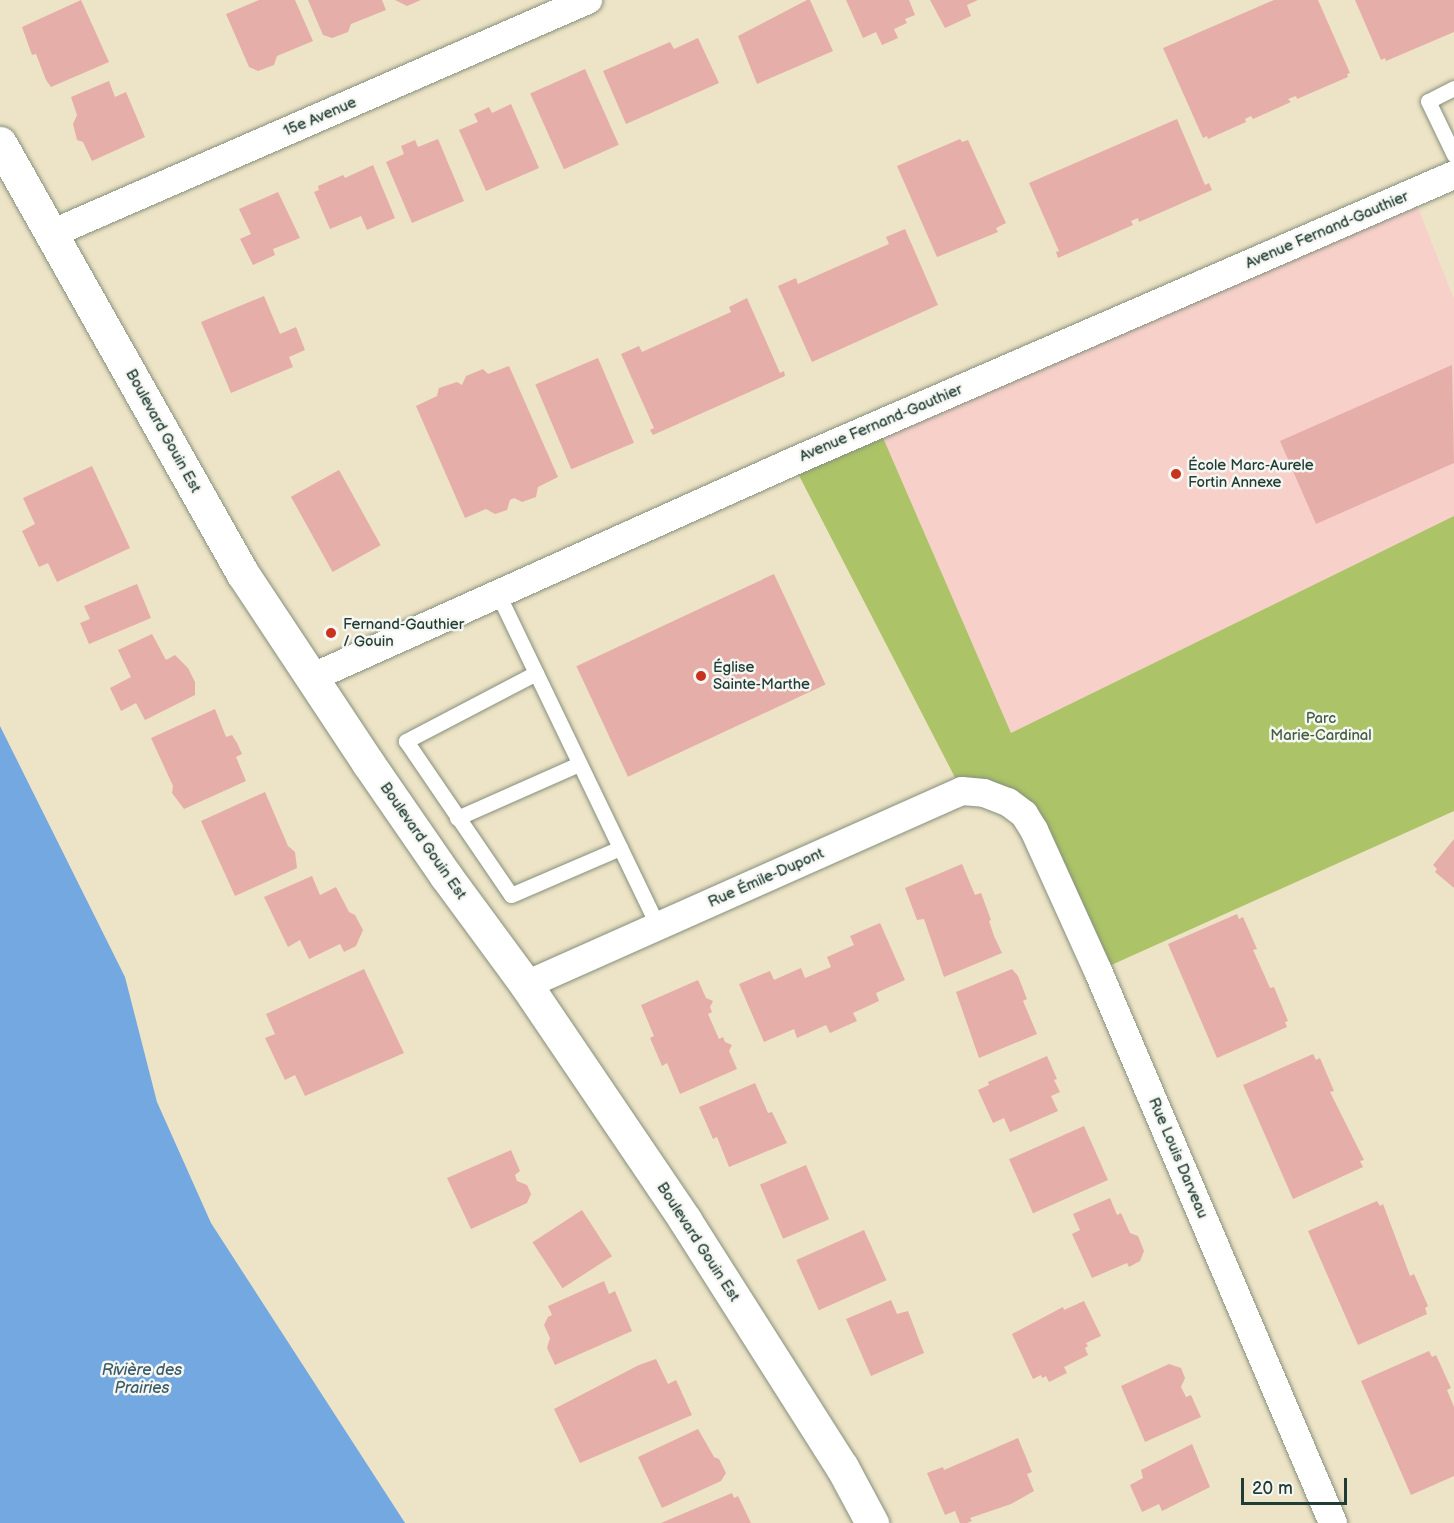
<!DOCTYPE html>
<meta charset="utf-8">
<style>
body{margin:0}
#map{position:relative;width:1454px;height:1523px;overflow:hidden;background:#ede3c6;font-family:"Balsamiq Sans",sans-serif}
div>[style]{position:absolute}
.built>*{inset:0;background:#f7d0ca}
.green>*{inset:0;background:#acc368}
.water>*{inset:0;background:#74a8e1}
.building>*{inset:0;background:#e6aea9;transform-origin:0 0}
.roads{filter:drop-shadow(0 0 2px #86907d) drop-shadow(0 0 2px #86907d)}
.lane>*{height:15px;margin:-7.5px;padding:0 7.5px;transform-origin:7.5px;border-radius:7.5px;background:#fff}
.street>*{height:28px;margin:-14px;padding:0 14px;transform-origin:14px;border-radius:14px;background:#fff}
.secondary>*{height:33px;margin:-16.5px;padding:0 16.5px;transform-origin:16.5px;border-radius:16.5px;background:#fff}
.dots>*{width:16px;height:16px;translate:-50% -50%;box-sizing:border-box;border:3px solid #f6f6f2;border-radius:50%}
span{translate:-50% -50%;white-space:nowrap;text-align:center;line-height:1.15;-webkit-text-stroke:5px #f6f6f2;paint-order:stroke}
.street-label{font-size:15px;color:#1f3d34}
.poi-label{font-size:15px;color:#1f3d34}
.left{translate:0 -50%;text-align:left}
.park-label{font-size:15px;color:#425e41}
.water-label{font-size:16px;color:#395d68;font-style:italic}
.scale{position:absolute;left:1241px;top:1478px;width:106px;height:27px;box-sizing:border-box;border:3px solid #1f3d34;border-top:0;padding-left:8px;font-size:18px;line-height:21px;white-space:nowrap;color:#1f3d34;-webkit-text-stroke:4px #f6f6f2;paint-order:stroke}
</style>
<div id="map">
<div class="built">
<div style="clip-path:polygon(1414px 198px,1454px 299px,1454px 516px,1011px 733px,881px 433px)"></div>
</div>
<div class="green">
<div style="clip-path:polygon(881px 433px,1011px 733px,1454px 516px,1454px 811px,1098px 971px,1034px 830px,962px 791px,792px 462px)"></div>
</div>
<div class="water">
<div style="clip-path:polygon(0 726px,125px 977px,157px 1102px,211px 1223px,405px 1523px,0 1523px)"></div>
</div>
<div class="building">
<div style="clip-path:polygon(81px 0,109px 62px,51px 87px,46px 80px,36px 54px,32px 55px,22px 27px)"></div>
<div style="clip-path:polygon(259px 0,295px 0,313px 41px,277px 56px,274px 65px,258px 71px,249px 67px,226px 14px)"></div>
<div style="clip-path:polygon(308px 0,382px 0,386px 10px,351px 24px,348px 32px,332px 38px,323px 35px)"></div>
<div style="clip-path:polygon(395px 0,421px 0,407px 6px)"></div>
<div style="clip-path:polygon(807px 0,810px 0,833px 51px,757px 84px,738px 36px)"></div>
<div style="clip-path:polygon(846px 0,909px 0,915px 15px,905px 19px,907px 23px,894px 29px,898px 38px,882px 45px,876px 32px,863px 38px)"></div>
<div style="clip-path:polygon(930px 0,978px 0,967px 5px,971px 16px,945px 28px)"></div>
<div style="clip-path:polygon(1274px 0,1318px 0,1350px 73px,1347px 74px,1348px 77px,1297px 99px,1296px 96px,1288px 99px,1291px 102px,1253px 119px,1251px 116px,1245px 119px,1246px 122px,1208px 139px,1207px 136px,1203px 138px,1163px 48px)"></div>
<div style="clip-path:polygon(1355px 0,1454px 0,1454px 32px,1386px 61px,1385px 58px,1381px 60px)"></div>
<div style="clip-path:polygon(698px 38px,719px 83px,626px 124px,603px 71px,670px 42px,674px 49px)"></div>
<div style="left:585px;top:69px;width:83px;height:60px;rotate:66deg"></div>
<div style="clip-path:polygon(109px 81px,115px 97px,126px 92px,145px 137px,92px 161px,83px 142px,77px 140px,73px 124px,77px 115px,71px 97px)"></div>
<div style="clip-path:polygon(511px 104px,539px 168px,486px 191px,459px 130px,478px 122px,474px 114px,489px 107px,492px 113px)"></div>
<div style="clip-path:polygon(1177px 119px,1205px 185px,1209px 183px,1212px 190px,1139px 222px,1138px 218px,1131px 221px,1133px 225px,1058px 258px,1056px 252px,1059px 251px,1029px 183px)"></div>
<div style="clip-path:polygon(438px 139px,464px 201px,412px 223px,386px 162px,404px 154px,401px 146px,415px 140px,418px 147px)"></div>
<div style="clip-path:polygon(960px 139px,962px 142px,968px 140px,1006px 223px,996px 228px,998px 232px,937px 257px,897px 166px)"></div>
<div style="clip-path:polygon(373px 165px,395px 218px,367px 230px,361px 216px,330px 229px,314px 192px,319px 190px,318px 186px,343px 175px,345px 178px)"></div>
<div style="clip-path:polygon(278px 192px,300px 238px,273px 249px,275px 255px,253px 265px,240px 239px,251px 234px,239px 209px)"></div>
<div style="clip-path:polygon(905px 229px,938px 305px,812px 362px,778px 286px,796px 278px,798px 284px,843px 264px,889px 244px,886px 237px)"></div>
<div style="clip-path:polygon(264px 296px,280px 334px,296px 327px,305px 350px,289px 357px,293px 367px,231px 393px,201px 322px)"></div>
<div style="clip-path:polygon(747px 298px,780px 373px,784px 371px,785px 376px,653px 435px,650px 430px,654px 428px,621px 354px,639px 346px,642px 352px,731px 312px,729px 307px)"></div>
<div style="left:598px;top:358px;width:92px;height:68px;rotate:67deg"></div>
<div style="clip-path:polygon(1452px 365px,1454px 463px,1316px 524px,1280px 441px)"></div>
<div style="clip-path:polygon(509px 366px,558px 477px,538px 487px,536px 497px,522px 502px,514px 498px,510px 500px,507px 510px,495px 514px,486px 509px,465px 518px,416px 406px,437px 396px,439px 388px,457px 382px,462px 385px,466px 376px,483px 369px,488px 374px)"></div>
<div style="clip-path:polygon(92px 466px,130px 548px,57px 582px,48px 563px,39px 567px,22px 531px,35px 524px,23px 498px)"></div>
<div style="left:339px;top:470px;width:86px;height:55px;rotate:61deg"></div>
<div style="left:774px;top:574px;width:122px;height:218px;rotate:65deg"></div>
<div style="clip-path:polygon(137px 584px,151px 618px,89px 644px,80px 623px,90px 619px,84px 606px)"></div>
<div style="clip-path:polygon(152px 634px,166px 660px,175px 655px,188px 668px,195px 682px,195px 695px,145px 720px,136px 703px,121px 711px,110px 688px,131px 677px,118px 650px)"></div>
<div style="clip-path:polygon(215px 709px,226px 737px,232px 735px,237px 743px,242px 754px,236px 757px,246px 781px,184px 809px,172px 793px,173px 786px,151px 738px)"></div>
<div style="clip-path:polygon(265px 792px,288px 846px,295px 852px,297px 868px,235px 896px,201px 821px)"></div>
<div style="clip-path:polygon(1454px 839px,1454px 888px,1435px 872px,1437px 869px,1433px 865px)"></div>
<div style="clip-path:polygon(962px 864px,975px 895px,981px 893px,991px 920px,989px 921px,994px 936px,1002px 953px,944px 977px,924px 919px,917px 920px,905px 888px)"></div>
<div style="clip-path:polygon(312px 876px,320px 895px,336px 887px,349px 912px,355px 915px,363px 930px,356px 946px,344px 952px,340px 944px,309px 959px,300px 940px,288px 947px,264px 897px)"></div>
<div style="clip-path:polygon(1237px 914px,1239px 919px,1243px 917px,1257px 949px,1253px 950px,1262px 970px,1270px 988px,1274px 987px,1288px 1021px,1285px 1022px,1287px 1027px,1217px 1058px,1168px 944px)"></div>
<div style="clip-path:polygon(880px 923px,905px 980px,876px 993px,879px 1001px,853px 1013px,857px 1021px,830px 1033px,826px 1025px,797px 1038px,794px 1029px,764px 1042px,739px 984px,770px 971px,774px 980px,801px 968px,805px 978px,831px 967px,827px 957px,854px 945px,850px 936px)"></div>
<div style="clip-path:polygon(364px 969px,404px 1053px,305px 1096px,295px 1075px,285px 1080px,265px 1038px,275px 1034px,266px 1014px)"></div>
<div style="clip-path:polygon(1012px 969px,1018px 976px,1027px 999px,1023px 1001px,1037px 1034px,979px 1058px,956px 992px)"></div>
<div style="clip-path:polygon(698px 980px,706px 998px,713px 1001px,710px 1007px,712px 1012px,708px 1014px,719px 1039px,723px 1037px,725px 1042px,732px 1045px,729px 1051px,737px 1069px,680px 1094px,667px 1063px,662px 1066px,650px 1038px,654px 1036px,641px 1005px)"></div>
<div style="clip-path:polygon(1313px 1054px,1316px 1060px,1320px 1058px,1334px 1091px,1330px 1092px,1364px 1160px,1360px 1161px,1363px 1167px,1293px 1199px,1243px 1085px)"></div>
<div style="clip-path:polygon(1047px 1056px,1057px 1079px,1054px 1080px,1060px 1092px,1051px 1096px,1058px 1111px,1010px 1132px,1004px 1118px,993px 1123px,978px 1090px,989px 1085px,988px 1082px)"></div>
<div style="clip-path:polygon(755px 1083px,768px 1113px,772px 1112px,787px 1143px,729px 1167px,717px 1137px,713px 1139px,699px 1107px)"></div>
<div style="left:1084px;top:1126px;width:59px;height:82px;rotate:66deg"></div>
<div style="clip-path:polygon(511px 1150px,520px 1171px,515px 1175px,517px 1181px,527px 1185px,531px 1194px,527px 1203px,471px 1229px,447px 1178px)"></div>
<div style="left:806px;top:1165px;width:59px;height:50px;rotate:67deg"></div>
<div style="clip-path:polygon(1110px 1198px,1117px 1215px,1121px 1213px,1130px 1233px,1138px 1236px,1144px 1251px,1140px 1261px,1129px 1267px,1127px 1263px,1092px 1278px,1072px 1234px,1080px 1230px,1073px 1214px)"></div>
<div style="clip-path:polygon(1377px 1201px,1380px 1206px,1383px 1204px,1410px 1276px,1414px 1274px,1428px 1306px,1425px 1308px,1427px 1314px,1358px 1345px,1308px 1231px)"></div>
<div style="left:582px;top:1210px;width:55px;height:59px;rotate:57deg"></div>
<div style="left:864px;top:1230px;width:55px;height:74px;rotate:66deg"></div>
<div style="clip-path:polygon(604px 1281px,609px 1294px,615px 1291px,632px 1331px,555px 1365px,547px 1348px,550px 1338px,544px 1325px,548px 1317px,552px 1315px,548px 1306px)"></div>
<div style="clip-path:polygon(891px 1300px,897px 1314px,908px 1311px,924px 1353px,871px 1376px,846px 1319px)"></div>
<div style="clip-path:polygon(1084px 1301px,1101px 1336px,1086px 1343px,1088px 1346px,1085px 1348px,1088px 1355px,1064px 1367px,1067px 1373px,1049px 1382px,1046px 1376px,1042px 1378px,1041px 1375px,1033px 1379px,1012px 1334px,1063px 1307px,1064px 1310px)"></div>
<div style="clip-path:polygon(1429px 1351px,1432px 1357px,1436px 1355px,1451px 1388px,1447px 1390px,1454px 1407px,1454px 1476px,1411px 1495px,1361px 1381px)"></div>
<div style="clip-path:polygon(656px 1359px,668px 1384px,676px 1380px,692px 1415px,580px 1463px,554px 1409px,639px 1365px)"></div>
<div style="clip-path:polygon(1169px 1364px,1181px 1368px,1185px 1378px,1181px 1387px,1186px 1397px,1191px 1395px,1201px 1417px,1145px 1442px,1121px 1386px)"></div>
<div style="clip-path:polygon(698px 1429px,714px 1457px,719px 1459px,726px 1473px,721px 1481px,662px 1508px,638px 1457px)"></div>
<div style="clip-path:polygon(1018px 1438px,1032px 1472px,1027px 1474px,1034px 1491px,1011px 1504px,970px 1518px,972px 1521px,967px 1523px,960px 1523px,955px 1511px,945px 1515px,927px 1473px,943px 1467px,944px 1470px)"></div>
<div style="clip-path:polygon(1192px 1444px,1210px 1487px,1162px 1511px,1159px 1504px,1142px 1512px,1130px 1485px,1143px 1478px,1141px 1470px)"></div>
<div style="clip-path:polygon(732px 1493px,734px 1498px,738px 1496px,751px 1523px,661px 1523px)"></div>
</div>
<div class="roads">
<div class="lane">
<div style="left:1454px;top:88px;width:29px;rotate:153deg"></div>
<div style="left:1428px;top:101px;width:60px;rotate:64.3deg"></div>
<div style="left:498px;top:594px;width:369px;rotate:64.3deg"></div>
<div style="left:536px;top:673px;width:147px;rotate:152.4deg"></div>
<div style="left:406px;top:741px;width:186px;rotate:55.7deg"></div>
<div style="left:511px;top:895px;width:119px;rotate:-23.3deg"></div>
<div style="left:457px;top:818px;width:133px;rotate:-23.9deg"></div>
</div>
<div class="street">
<div style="left:51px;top:234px;width:586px;rotate:-23.55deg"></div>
<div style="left:311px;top:678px;width:527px;rotate:-24.18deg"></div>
<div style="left:792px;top:462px;width:722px;rotate:-23.44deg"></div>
<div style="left:526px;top:985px;width:477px;rotate:-24deg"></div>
<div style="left:962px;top:791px;width:22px;rotate:5deg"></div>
<div style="left:984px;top:793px;width:26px;rotate:21deg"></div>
<div style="left:1008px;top:802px;width:20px;rotate:37deg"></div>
<div style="left:1024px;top:814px;width:19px;rotate:58deg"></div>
<div style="left:1034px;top:830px;width:155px;rotate:65.6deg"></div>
<div style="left:1098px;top:971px;width:600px;rotate:66.94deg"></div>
</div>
<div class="secondary">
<div style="left:0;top:143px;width:495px;rotate:60.6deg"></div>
<div style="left:243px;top:574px;width:227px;rotate:56.5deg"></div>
<div style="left:368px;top:763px;width:137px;rotate:55.4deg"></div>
<div style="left:446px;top:876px;width:135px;rotate:53.7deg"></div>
<div style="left:526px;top:985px;width:284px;rotate:55.9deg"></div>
<div style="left:685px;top:1220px;width:293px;rotate:57.6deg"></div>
<div style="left:842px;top:1467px;width:64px;rotate:61.8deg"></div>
</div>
</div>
<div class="dots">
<div style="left:1176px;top:474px;background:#c8321e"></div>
<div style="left:331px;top:633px;background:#c8321e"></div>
<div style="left:701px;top:676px;background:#c8321e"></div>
</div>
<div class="street-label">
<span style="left:320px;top:117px;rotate:-23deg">15e Avenue</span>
<span style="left:1327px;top:230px;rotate:-23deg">Avenue Fernand-Gauthier</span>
<span style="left:881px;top:423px;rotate:-23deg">Avenue Fernand-Gauthier</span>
<span style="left:163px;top:431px;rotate:61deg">Boulevard Gouin Est</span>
<span style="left:423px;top:841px;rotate:55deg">Boulevard Gouin Est</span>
<span style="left:766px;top:878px;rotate:-24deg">Rue Émile-Dupont</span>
<span style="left:1178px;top:1158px;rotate:67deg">Rue Louis Darveau</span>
<span style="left:698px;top:1242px;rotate:57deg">Boulevard Gouin Est</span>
</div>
<div class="poi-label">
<span class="left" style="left:1188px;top:474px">École Marc-Aurele<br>Fortin Annexe</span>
<span class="left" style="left:343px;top:633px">Fernand-Gauthier<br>/ Gouin</span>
<span class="left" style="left:713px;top:676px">Église<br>Sainte-Marthe</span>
</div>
<div class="park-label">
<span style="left:1321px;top:727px">Parc<br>Marie-Cardinal</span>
</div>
<div class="water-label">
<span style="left:142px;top:1380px">Rivière des<br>Prairies</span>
</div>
<div class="scale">20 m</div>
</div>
